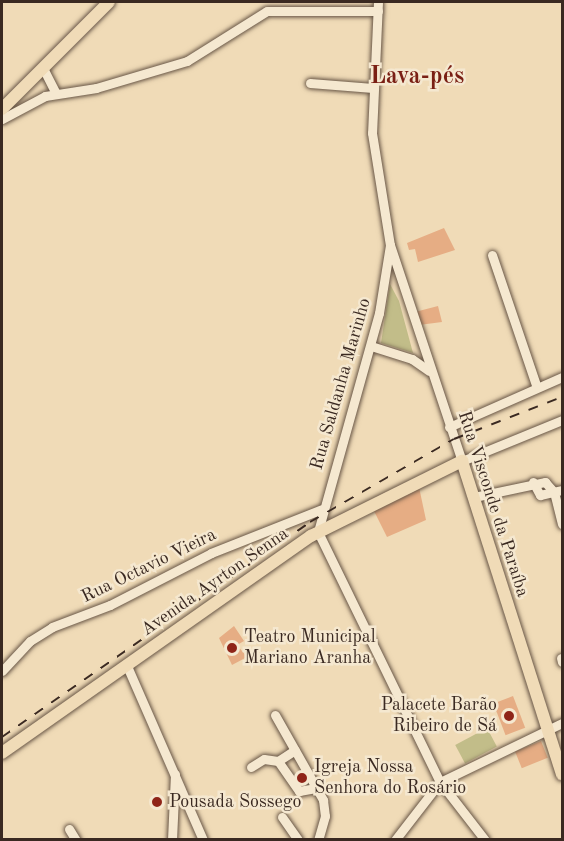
<!DOCTYPE html>
<meta charset="utf-8">
<style>
body{margin:0}
#map{position:relative;width:564px;height:841px;overflow:hidden;background:#f0dbb7;font-family:"Old Standard TT",serif}
div>[style]{position:absolute}
.green>*{inset:0;background:#c2bd89;transform-origin:0 0}
.building>*{inset:0;background:#e6ad84;transform-origin:0 0}
.roads{filter:drop-shadow(0 0 2px #685646) drop-shadow(0 0 2px #685646)}
.minor>*{height:9px;margin:-4.5px;padding:0 4.5px;transform-origin:4.5px;border-radius:4.5px;background:#f5e8d0}
.major>*{height:12px;margin:-6px;padding:0 6px;transform-origin:6px;border-radius:6px;background:#f0dbb7}
.rail>*{height:2px;margin-top:-1px;transform-origin:0;background:repeating-linear-gradient(90deg,#3a2921 0 10px,transparent 0 20px)}
.dots>*{width:16px;height:16px;translate:-50% -50%;box-sizing:border-box;border:3px solid #f5e8d0;border-radius:50%}
span{translate:-50% -50%;white-space:nowrap;text-align:center;line-height:1.15;-webkit-text-stroke:5px #f5e8d0;paint-order:stroke}
.street-label{font-size:18px;color:#3a2921}
.poi-label{font-size:18px;color:#3a2921}
.left{translate:0 -50%;text-align:left}
.right{translate:-100% -50%;text-align:right}
.district-label{font-size:24px;color:#7a1f14;font-weight:700}
.frame{position:absolute;inset:0;border:3px solid #3a2921;pointer-events:none}
</style>
<div id="map">
<div class="green">
<div style="clip-path:polygon(390px 284px,399px 301px,413px 353px,381px 343px)"></div>
<div style="left:487px;top:728px;width:21px;height:36px;rotate:62deg"></div>
</div>
<div class="building">
<div style="clip-path:polygon(444px 228px,455px 250px,418px 262px,415px 249px,409px 250px,407px 243px)"></div>
<div style="clip-path:polygon(438px 306px,442px 322px,419px 325px,415px 312px)"></div>
<div style="clip-path:polygon(419px 487px,426px 520px,387px 537px,374px 511px)"></div>
<div style="clip-path:polygon(234px 626px,244px 641px,237px 645px,247px 657px,232px 665px,219px 638px)"></div>
<div style="left:513px;top:696px;width:34px;height:21px;rotate:69deg"></div>
<div style="left:541px;top:741px;width:18px;height:28px;rotate:68deg"></div>
</div>
<div class="roads">
<div class="minor">
<div style="left:378px;top:2px;width:131px;rotate:92.6deg"></div>
<div style="left:372px;top:133px;width:113px;rotate:80.9deg"></div>
<div style="left:390px;top:245px;width:228px;rotate:71.6deg"></div>
<div style="left:462px;top:461px;width:108px;rotate:-22.3deg"></div>
<div style="left:43px;top:68px;width:29px;rotate:63deg"></div>
<div style="left:310px;top:83px;width:63px;rotate:4.5deg"></div>
<div style="left:2px;top:119px;width:49px;rotate:-28.1deg"></div>
<div style="left:45px;top:96px;width:52px;rotate:-8.9deg"></div>
<div style="left:96px;top:88px;width:95px;rotate:-16.5deg"></div>
<div style="left:187px;top:61px;width:94px;rotate:-32deg"></div>
<div style="left:267px;top:11px;width:111px"></div>
<div style="left:390px;top:245px;width:69px;rotate:99.2deg"></div>
<div style="left:379px;top:313px;width:227px;rotate:105.6deg"></div>
<div style="left:318px;top:532px;width:278px;rotate:64deg"></div>
<div style="left:440px;top:782px;width:73px;rotate:52.2deg"></div>
<div style="left:492px;top:255px;width:137px;rotate:71.3deg"></div>
<div style="left:371px;top:346px;width:43px;rotate:17.6deg"></div>
<div style="left:412px;top:359px;width:21px;rotate:35deg"></div>
<div style="left:449px;top:427px;width:124px;rotate:-23.9deg"></div>
<div style="left:533px;top:482px;width:15px;rotate:62deg"></div>
<div style="left:540px;top:495px;width:23px;rotate:-13deg"></div>
<div style="left:474px;top:497px;width:73px;rotate:-11.9deg"></div>
<div style="left:545px;top:482px;width:13px;rotate:48deg"></div>
<div style="left:554px;top:492px;width:33px;rotate:76deg"></div>
<div style="left:561px;top:658px;width:4px;rotate:76deg"></div>
<div style="left:127px;top:666px;width:190px;rotate:66.4deg"></div>
<div style="left:2px;top:671px;width:41px;rotate:-47deg"></div>
<div style="left:30px;top:641px;width:26px;rotate:-32deg"></div>
<div style="left:52px;top:627px;width:62px;rotate:-20.8deg"></div>
<div style="left:110px;top:605px;width:114px;rotate:-27.2deg"></div>
<div style="left:211px;top:553px;width:119px;rotate:-21.6deg"></div>
<div style="left:275px;top:715px;width:98px;rotate:60.5deg"></div>
<div style="left:323px;top:800px;width:16px;rotate:83deg"></div>
<div style="left:325px;top:816px;width:25px;rotate:106deg"></div>
<div style="left:278px;top:761px;width:37px;rotate:55deg"></div>
<div style="left:299px;top:791px;width:17px;rotate:-10deg"></div>
<div style="left:251px;top:767px;width:15px;rotate:-32deg"></div>
<div style="left:264px;top:759px;width:14px;rotate:8deg"></div>
<div style="left:278px;top:761px;width:20px;rotate:-33deg"></div>
<div style="left:282px;top:817px;width:28px;rotate:55deg"></div>
<div style="left:69px;top:829px;width:13px;rotate:58deg"></div>
<div style="left:172px;top:840px;width:66px;rotate:-87.4deg"></div>
<div style="left:395px;top:840px;width:73px;rotate:-52.2deg"></div>
<div style="left:440px;top:782px;width:136px;rotate:-25.8deg"></div>
</div>
<div class="major">
<div style="left:2px;top:109px;width:151px;rotate:-45deg"></div>
<div style="left:2px;top:753px;width:378px;rotate:-35.1deg"></div>
<div style="left:311px;top:536px;width:169px;rotate:-26.4deg"></div>
<div style="left:462px;top:461px;width:329px;rotate:72.3deg"></div>
</div>
</div>
<div class="rail">
<div style="left:2px;top:737px;width:376px;rotate:-34.9deg"></div>
<div style="left:310px;top:522px;width:166px;rotate:-30deg"></div>
<div style="left:454px;top:439px;width:116px;rotate:-21.3deg"></div>
</div>
<div class="dots">
<div style="left:232px;top:648px;background:#8f2418"></div>
<div style="left:509px;top:716px;background:#8f2418"></div>
<div style="left:302px;top:778px;background:#8f2418"></div>
<div style="left:157px;top:802px;background:#8f2418"></div>
</div>
<div class="street-label">
<span style="left:341px;top:384px;rotate:-74deg">Rua Saldanha Marinho</span>
<span style="left:493px;top:504px;rotate:72deg">Rua Visconde da Paraíba</span>
<span style="left:149px;top:566px;rotate:-26deg">Rua Octavio Vieira</span>
<span style="left:215px;top:582px;rotate:-35deg">Avenida Ayrton Senna</span>
</div>
<div class="poi-label">
<span class="left" style="left:244px;top:648px">Teatro Municipal<br>Mariano Aranha</span>
<span class="right" style="left:497px;top:716px">Palacete Barão<br>Ribeiro de Sá</span>
<span class="left" style="left:314px;top:778px">Igreja Nossa<br>Senhora do Rosário</span>
<span class="left" style="left:169px;top:802px">Pousada Sossego</span>
</div>
<div class="district-label">
<span style="left:417px;top:78px">Lava-pés</span>
</div>
<div class="frame"></div>
</div>
